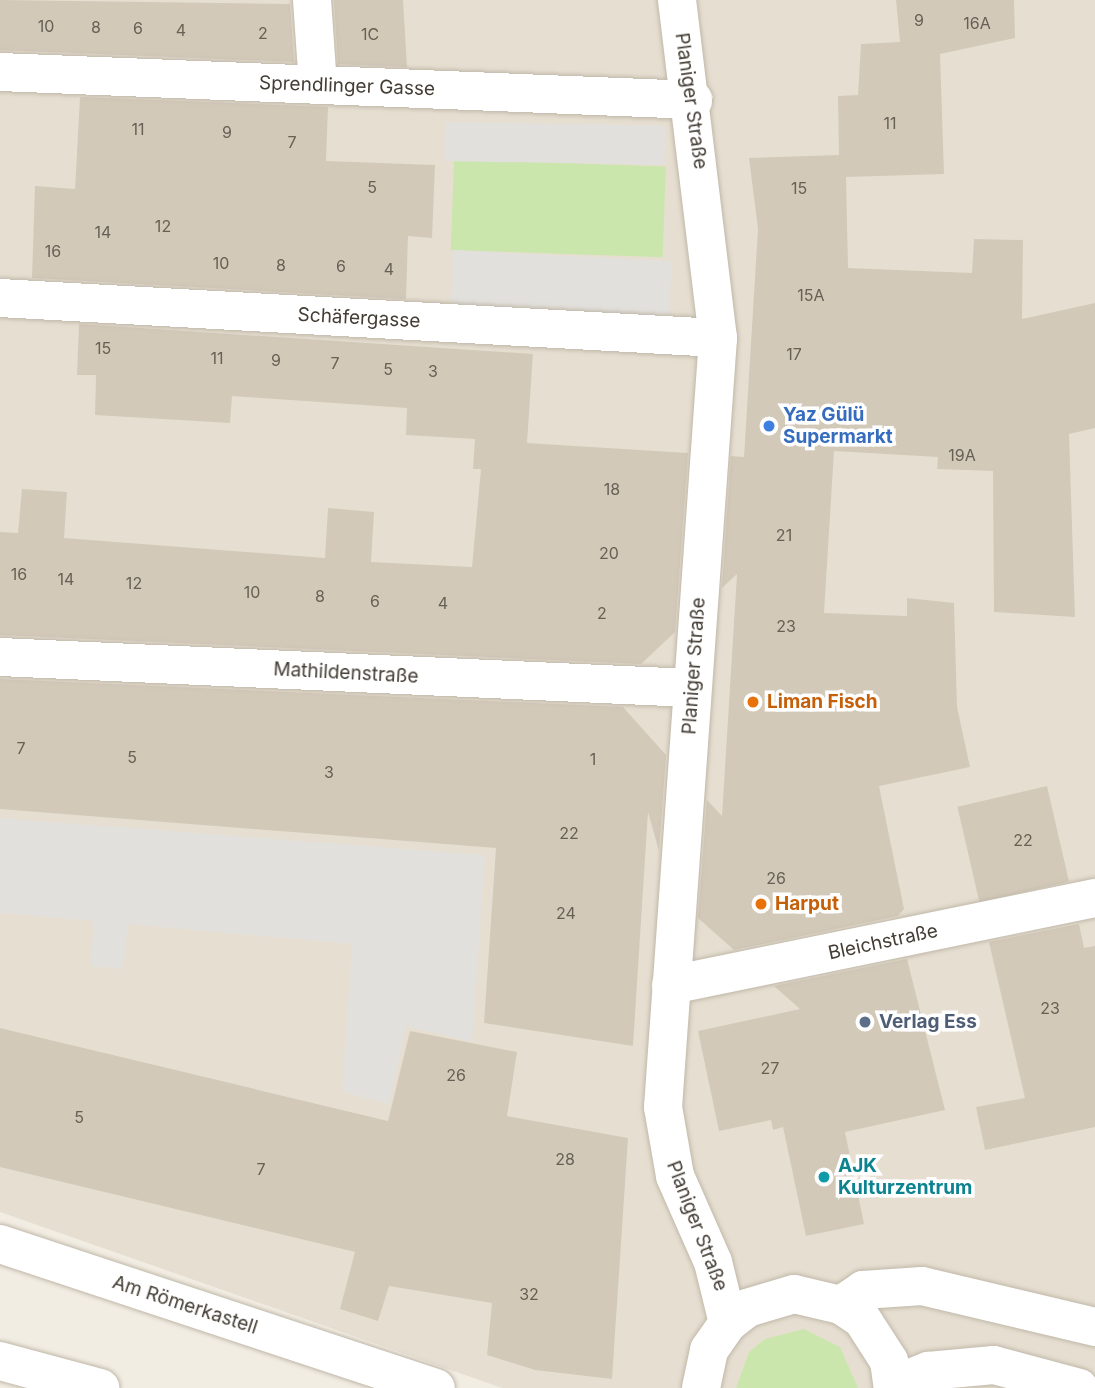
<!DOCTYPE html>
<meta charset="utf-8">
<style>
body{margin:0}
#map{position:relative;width:1095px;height:1388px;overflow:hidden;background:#f2ede3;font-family:Inter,sans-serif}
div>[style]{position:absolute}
.residential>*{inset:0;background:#e6dfd1}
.green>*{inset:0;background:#cbe6ac;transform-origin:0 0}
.parking>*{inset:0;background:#e2e0dc;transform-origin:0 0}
.building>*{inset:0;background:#d3c9b9;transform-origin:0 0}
.roads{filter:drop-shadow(0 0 2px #c0b8a9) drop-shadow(0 0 2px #c0b8a9)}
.minor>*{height:38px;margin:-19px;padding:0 19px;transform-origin:19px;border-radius:19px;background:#fff}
.dots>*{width:19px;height:19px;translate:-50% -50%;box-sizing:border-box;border:4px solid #fff;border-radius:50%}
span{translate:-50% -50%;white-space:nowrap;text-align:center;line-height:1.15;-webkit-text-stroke:7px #fff;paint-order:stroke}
.number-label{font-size:16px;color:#676055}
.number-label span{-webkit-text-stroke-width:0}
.street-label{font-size:19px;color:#433d34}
.shop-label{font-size:19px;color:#366cbe;font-weight:700}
.left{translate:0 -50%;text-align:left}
.food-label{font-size:19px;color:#c56008;font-weight:700}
.service-label{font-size:19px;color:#4e5e75;font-weight:700}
.culture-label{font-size:19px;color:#0d838f;font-weight:700}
</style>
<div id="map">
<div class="residential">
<div style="clip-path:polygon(0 0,1095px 0,1095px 1388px,502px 1388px,0 1212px)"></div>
</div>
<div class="green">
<div style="left:454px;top:159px;width:212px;height:91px;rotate:2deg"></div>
<div style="clip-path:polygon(804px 1329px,840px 1347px,858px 1388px,736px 1388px,749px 1352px,765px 1339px)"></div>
</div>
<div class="parking">
<div style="left:445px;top:122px;width:220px;height:39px;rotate:1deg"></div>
<div style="left:453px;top:250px;width:219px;height:57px;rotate:3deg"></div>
<div style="clip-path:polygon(0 818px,485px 855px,472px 1042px,406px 1026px,389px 1104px,342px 1092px,352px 944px,128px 924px,123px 969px,90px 966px,94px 921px,0 913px)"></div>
</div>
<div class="building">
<div style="clip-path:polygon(0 0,290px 4px,294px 62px,0 50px)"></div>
<div style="clip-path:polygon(334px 0,403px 0,407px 67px,338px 64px)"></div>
<div style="clip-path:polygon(896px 0,1014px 0,1015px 38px,940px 54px,944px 174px,846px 177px,848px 268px,972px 273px,974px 239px,1023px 240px,1022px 319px,1095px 303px,1095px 428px,1069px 434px,1075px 617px,994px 612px,993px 471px,937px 469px,938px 457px,834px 451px,824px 613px,907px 616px,907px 598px,954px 603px,957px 707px,970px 767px,879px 786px,904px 909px,898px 916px,734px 950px,698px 918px,707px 800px,722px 816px,737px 574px,722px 588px,731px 456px,744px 457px,758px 229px,749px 158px,839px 155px,838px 96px,858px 95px,861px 44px,900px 42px)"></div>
<div style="clip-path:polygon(80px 97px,328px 107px,326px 161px,435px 165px,432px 238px,408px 236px,406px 299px,32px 278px,35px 186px,75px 189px)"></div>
<div style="clip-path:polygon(79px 324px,533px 354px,527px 443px,688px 453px,675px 632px,641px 664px,0 635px,0 532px,18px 533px,22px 489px,67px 492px,64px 538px,325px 558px,328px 508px,374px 512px,371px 562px,472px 567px,481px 469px,473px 469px,475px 439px,406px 435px,407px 408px,232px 396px,230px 423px,95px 415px,96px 375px,77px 375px)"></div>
<div style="clip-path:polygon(0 679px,623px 707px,666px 755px,659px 851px,648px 812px,633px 1046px,484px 1023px,496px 848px,0 809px)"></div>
<div style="left:1047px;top:786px;width:98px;height:92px;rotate:77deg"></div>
<div style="clip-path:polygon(1079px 924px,1084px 948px,1095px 946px,1095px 1127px,985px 1150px,976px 1107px,1025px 1098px,989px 942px)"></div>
<div style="clip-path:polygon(907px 959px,945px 1110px,845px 1132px,864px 1224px,806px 1236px,783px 1127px,773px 1130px,771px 1120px,719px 1131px,698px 1031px,800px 1009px,774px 986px)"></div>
<div style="clip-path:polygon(0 1028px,388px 1121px,410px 1031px,517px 1052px,507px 1116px,628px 1138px,612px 1379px,535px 1370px,487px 1355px,492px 1303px,389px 1286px,378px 1321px,340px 1309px,355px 1252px,0 1167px)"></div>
</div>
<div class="roads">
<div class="minor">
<div style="left:312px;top:0;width:85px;rotate:86deg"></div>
<div style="left:677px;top:0;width:340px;rotate:83.1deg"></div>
<div style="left:718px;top:338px;width:771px;rotate:94.09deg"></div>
<div style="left:663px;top:1107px;width:70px;rotate:80.1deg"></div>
<div style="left:675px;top:1176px;width:94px;rotate:66.2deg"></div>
<div style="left:713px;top:1262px;width:63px;rotate:76.2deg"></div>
<div style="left:0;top:72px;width:694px;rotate:2.31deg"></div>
<div style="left:0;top:298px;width:719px;rotate:3.19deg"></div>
<div style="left:0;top:657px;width:693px;rotate:2.57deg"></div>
<div style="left:671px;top:985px;width:433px;rotate:-11.6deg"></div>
<div style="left:0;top:1244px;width:459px;rotate:18.3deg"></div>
<div style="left:841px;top:1305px;width:27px;rotate:-34deg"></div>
<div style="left:863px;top:1290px;width:59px;rotate:-3.9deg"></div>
<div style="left:922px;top:1286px;width:178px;rotate:13.3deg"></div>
<div style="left:0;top:1361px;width:104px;rotate:15.1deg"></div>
<div style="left:893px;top:1385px;width:38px;rotate:-22deg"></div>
<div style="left:928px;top:1371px;width:66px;rotate:-5.2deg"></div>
<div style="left:994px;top:1365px;width:88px;rotate:15.1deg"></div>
<div style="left:701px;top:1388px;width:39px;rotate:-78deg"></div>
<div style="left:709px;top:1350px;width:33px;rotate:-55deg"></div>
<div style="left:728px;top:1323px;width:24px;rotate:-38deg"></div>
<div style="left:747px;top:1308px;width:49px;rotate:-16.6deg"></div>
<div style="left:794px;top:1294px;width:48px;rotate:13.2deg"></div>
<div style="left:841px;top:1305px;width:25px;rotate:34deg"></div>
<div style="left:862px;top:1319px;width:50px;rotate:57.3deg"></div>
<div style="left:889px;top:1361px;width:27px;rotate:82deg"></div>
</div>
</div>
<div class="dots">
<div style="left:769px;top:426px;background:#3f7fe0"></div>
<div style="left:753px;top:702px;background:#e8710a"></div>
<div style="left:761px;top:904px;background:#e8710a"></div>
<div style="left:865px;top:1022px;background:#5c6f8a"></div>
<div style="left:824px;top:1177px;background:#0f9aa8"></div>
</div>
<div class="number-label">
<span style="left:919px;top:20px">9</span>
<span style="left:977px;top:23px">16A</span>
<span style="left:46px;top:26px">10</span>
<span style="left:96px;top:27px">8</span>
<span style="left:138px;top:28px">6</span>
<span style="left:181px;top:30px">4</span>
<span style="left:263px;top:33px">2</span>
<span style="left:370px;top:34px">1C</span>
<span style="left:890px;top:123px">11</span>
<span style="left:138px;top:129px">11</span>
<span style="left:227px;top:132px">9</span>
<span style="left:292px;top:142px">7</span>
<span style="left:372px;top:187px">5</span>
<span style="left:799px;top:188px">15</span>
<span style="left:163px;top:226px">12</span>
<span style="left:103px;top:232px">14</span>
<span style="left:53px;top:251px">16</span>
<span style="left:221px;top:263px">10</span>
<span style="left:281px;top:265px">8</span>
<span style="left:341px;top:266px">6</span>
<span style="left:389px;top:269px">4</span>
<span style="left:811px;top:295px">15A</span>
<span style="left:103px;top:348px">15</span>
<span style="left:794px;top:354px">17</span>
<span style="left:217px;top:358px">11</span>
<span style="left:276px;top:360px">9</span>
<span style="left:335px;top:363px">7</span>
<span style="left:388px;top:369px">5</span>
<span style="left:433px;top:371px">3</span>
<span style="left:962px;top:455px">19A</span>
<span style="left:612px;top:489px">18</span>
<span style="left:784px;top:535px">21</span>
<span style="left:609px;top:553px">20</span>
<span style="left:19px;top:574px">16</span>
<span style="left:66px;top:579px">14</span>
<span style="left:134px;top:583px">12</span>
<span style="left:252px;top:592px">10</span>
<span style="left:320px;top:596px">8</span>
<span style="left:375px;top:601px">6</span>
<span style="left:443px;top:603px">4</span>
<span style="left:602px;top:613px">2</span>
<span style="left:786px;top:626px">23</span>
<span style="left:21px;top:748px">7</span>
<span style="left:132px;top:757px">5</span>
<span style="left:593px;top:759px">1</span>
<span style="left:329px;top:772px">3</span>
<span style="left:569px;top:833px">22</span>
<span style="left:1023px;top:840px">22</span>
<span style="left:776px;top:878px">26</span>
<span style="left:566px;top:913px">24</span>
<span style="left:1050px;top:1008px">23</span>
<span style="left:770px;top:1068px">27</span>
<span style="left:456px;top:1075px">26</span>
<span style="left:79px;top:1117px">5</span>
<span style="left:565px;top:1159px">28</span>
<span style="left:261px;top:1169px">7</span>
<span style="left:529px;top:1294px">32</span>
</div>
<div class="street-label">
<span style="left:347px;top:86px;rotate:2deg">Sprendlinger Gasse</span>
<span style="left:691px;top:101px;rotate:82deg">Planiger Straße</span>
<span style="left:359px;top:318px;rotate:3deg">Schäfergasse</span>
<span style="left:694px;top:666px;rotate:-86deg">Planiger Straße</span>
<span style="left:346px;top:673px;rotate:3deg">Mathildenstraße</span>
<span style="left:883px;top:942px;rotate:-12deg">Bleichstraße</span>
<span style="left:697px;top:1226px;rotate:69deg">Planiger Straße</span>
<span style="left:185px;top:1305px;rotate:18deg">Am Römerkastell</span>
</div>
<div class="shop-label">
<span class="left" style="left:783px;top:426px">Yaz Gülü<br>Supermarkt</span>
</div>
<div class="food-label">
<span class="left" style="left:767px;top:702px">Liman Fisch</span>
<span class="left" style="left:775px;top:904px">Harput</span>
</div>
<div class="service-label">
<span class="left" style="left:879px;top:1022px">Verlag Ess</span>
</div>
<div class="culture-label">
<span class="left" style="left:838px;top:1177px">AJK<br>Kulturzentrum</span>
</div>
</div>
